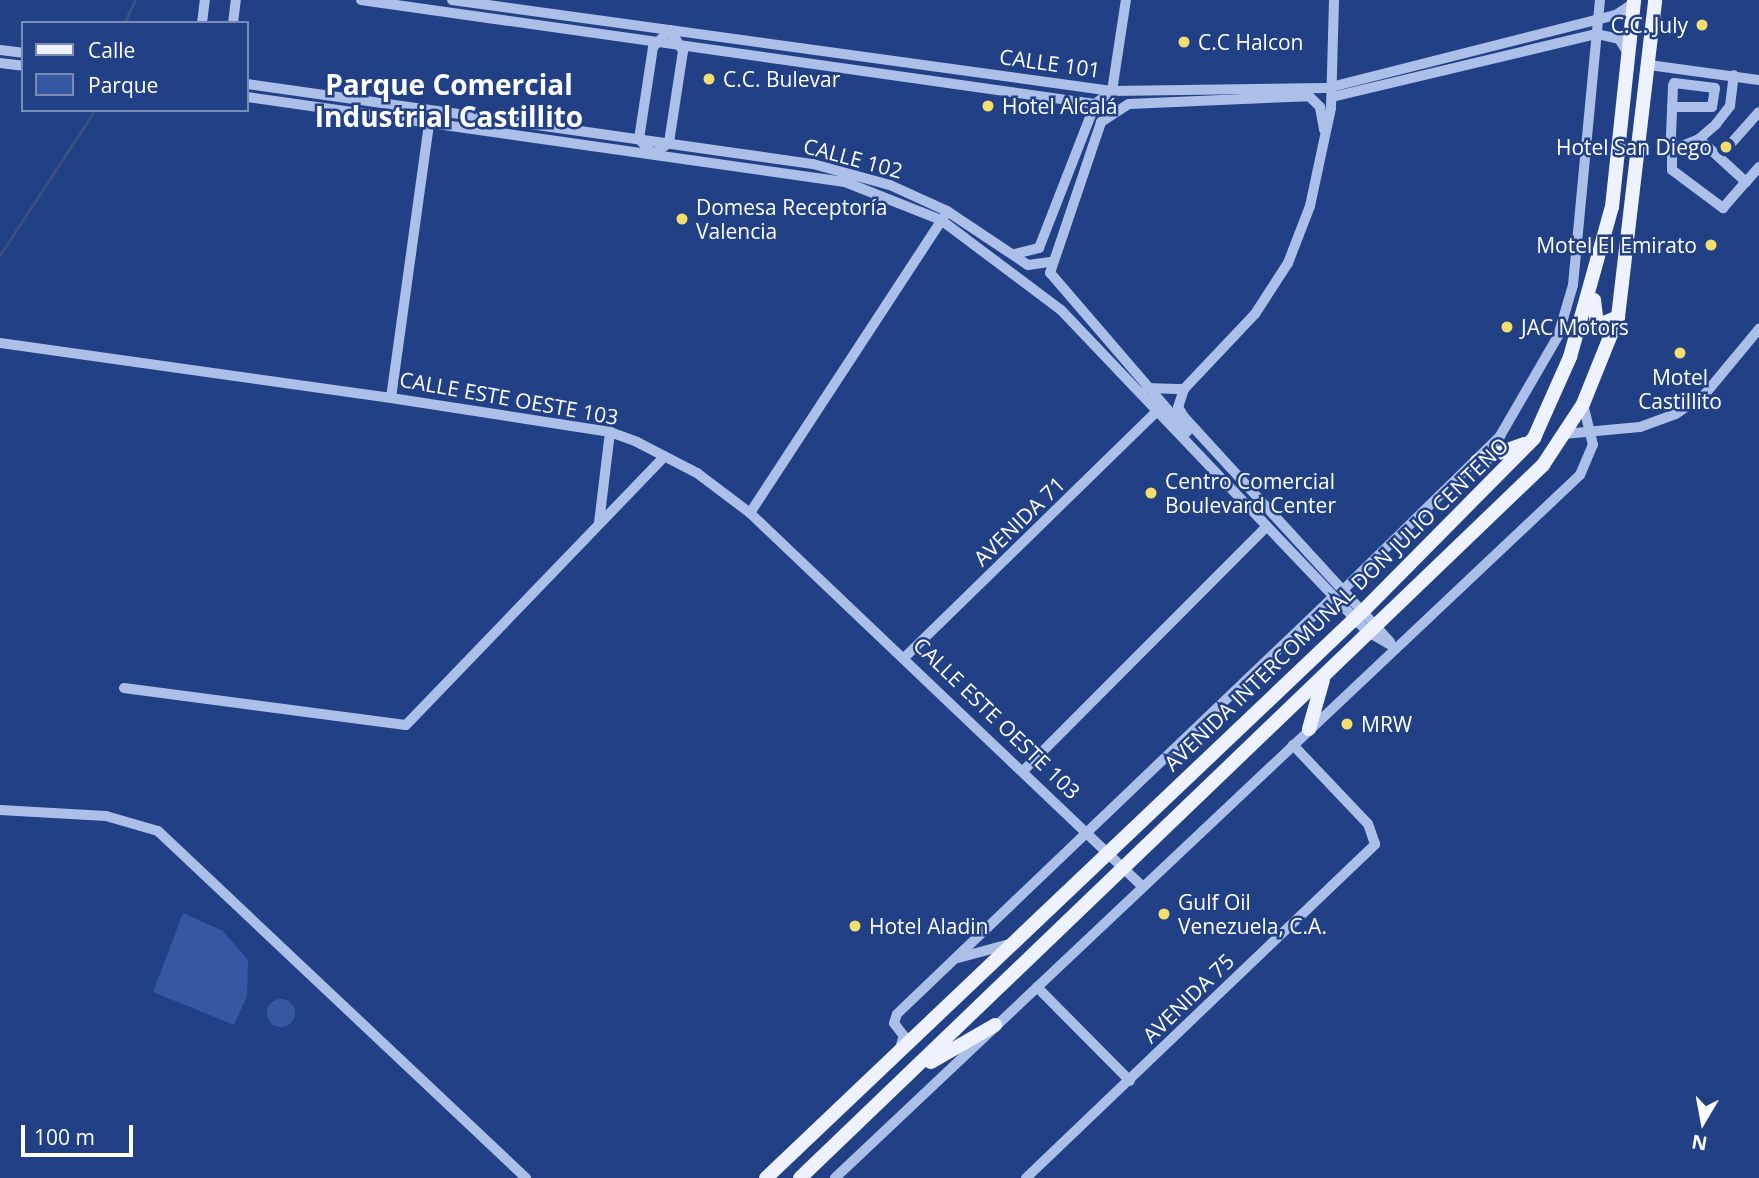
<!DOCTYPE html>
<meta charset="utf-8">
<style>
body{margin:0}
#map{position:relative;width:1759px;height:1178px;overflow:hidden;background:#224085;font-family:"Open Sans",sans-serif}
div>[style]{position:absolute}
.green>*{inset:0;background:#3658a2}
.round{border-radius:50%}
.stream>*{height:2.5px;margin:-1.25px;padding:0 1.25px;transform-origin:1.25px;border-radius:1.25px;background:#3a5083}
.minor>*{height:10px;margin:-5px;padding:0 5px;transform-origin:5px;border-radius:5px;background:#abbfe9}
.major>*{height:14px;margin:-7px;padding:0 7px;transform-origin:7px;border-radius:7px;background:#eef2fe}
.dots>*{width:19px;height:19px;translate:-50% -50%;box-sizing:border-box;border:4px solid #224085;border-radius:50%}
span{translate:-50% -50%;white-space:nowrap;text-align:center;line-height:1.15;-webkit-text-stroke:5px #224085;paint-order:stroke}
.poi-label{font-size:21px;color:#fff}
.right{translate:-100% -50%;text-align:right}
.left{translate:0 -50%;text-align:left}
.street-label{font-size:21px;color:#fff}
.district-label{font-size:28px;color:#fff;font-weight:700}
.legend{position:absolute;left:21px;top:21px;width:228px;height:91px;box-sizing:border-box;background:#224085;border:2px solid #7a8cb6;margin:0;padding:9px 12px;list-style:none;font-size:21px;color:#fff}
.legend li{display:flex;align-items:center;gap:14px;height:35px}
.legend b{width:35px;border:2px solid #7a8cb6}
.north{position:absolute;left:1668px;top:1087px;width:70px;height:70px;-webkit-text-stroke:5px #224085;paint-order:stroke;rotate:190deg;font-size:19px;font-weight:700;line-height:28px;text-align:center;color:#fff}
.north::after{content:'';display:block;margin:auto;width:24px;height:32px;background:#fff;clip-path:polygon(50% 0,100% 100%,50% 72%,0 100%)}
.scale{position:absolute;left:21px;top:1125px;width:112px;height:32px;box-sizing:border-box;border:4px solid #fff;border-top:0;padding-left:9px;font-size:21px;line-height:24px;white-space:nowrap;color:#fff;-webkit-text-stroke:5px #224085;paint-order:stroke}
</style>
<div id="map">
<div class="green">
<div style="clip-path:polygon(183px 913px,223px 931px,248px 960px,247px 996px,234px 1025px,153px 992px)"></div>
<div class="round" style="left:267px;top:999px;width:28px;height:28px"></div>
</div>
<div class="stream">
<div style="left:124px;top:23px;width:25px;rotate:-64deg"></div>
<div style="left:0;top:255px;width:173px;rotate:-56.8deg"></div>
</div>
<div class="minor">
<div style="left:361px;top:0;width:741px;rotate:8.06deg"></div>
<div style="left:452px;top:0;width:666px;rotate:7.85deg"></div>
<div style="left:1112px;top:91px;width:215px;rotate:-0.8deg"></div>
<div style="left:1327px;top:88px;width:298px;rotate:-14.2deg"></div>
<div style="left:1616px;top:15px;width:22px;rotate:-34deg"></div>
<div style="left:202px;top:23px;width:23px;rotate:-83deg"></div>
<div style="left:233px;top:23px;width:23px;rotate:-83deg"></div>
<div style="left:670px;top:30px;width:25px;rotate:58deg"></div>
<div style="left:683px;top:51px;width:93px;rotate:98.7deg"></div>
<div style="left:669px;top:143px;width:19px;rotate:145deg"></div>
<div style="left:653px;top:154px;width:21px;rotate:-133deg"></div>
<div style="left:639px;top:139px;width:93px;rotate:-81.3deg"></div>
<div style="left:653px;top:47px;width:24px;rotate:-45deg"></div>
<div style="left:0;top:50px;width:23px;rotate:7deg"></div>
<div style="left:0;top:63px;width:23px;rotate:7deg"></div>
<div style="left:1649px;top:65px;width:111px;rotate:7.8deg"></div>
<div style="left:247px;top:84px;width:572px;rotate:8.05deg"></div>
<div style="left:813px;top:164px;width:80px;rotate:15.3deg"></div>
<div style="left:890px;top:185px;width:63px;rotate:24.5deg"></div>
<div style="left:947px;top:211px;width:97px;rotate:33.7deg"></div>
<div style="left:1028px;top:265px;width:21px;rotate:-8deg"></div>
<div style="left:247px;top:97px;width:604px;rotate:8.09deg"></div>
<div style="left:845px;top:182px;width:103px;rotate:21.6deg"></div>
<div style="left:941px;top:220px;width:150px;rotate:36.9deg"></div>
<div style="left:1061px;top:310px;width:445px;rotate:46.4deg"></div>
<div style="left:1368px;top:632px;width:30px;rotate:30deg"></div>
<div style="left:1332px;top:97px;width:272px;rotate:-13.4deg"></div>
<div style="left:1597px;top:34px;width:23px;rotate:13deg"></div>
<div style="left:1619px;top:39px;width:17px;rotate:57deg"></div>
<div style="left:1672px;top:107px;width:40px"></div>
<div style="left:1712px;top:107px;width:19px;rotate:-81deg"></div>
<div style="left:1715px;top:88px;width:41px;rotate:-173deg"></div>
<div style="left:1674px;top:83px;width:3px;rotate:108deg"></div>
<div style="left:1673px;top:86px;width:50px;rotate:92.3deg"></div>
<div style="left:1671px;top:136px;width:14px;rotate:86deg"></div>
<div style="left:1672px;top:150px;width:29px;rotate:-22deg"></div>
<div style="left:1699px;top:139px;width:23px;rotate:-41deg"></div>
<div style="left:1716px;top:124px;width:23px;rotate:-52deg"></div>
<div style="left:1730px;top:106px;width:31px;rotate:-83deg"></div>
<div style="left:1672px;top:150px;width:20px;rotate:90deg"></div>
<div style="left:1672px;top:170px;width:64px;rotate:36.7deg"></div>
<div style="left:1723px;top:208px;width:35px;rotate:-49deg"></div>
<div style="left:1746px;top:182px;width:64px;rotate:-137.5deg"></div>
<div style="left:1719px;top:157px;width:60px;rotate:-48.4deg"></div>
<div style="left:1746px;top:182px;width:20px;rotate:-49deg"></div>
<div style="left:1015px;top:254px;width:25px;rotate:-14deg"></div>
<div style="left:1039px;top:248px;width:155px;rotate:-68.7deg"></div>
<div style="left:1095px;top:104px;width:21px;rotate:-37deg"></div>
<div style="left:1112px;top:91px;width:92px;rotate:-81.3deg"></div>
<div style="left:0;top:343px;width:395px;rotate:8deg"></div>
<div style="left:391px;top:398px;width:222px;rotate:8.8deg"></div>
<div style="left:610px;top:432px;width:29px;rotate:20deg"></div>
<div style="left:637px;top:442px;width:68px;rotate:27.3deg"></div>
<div style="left:697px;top:473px;width:66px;rotate:37deg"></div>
<div style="left:750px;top:513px;width:541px;rotate:43.58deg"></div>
<div style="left:1147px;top:388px;width:37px;rotate:2deg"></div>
<div style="left:1184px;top:389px;width:103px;rotate:-46.6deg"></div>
<div style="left:1255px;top:314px;width:61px;rotate:-57.1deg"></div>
<div style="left:1288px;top:263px;width:61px;rotate:-68.9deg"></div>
<div style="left:1310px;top:206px;width:100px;rotate:-77.9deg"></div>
<div style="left:1331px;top:108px;width:108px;rotate:-88.4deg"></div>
<div style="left:1184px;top:389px;width:19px;rotate:108deg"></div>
<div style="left:1178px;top:407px;width:12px;rotate:59deg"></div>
<div style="left:1184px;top:417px;width:305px;rotate:47.5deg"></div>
<div style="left:391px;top:398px;width:278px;rotate:-82.1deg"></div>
<div style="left:1187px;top:432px;width:210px;rotate:-130.7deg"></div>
<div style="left:1050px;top:273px;width:159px;rotate:-71.3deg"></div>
<div style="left:1101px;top:122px;width:33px;rotate:-33deg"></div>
<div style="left:1129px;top:104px;width:180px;rotate:-2.5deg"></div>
<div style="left:1309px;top:96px;width:16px;rotate:45deg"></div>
<div style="left:1320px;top:107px;width:23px;rotate:80deg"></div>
<div style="left:1564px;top:434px;width:76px;rotate:-5.3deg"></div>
<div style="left:1640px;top:427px;width:38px;rotate:-20deg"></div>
<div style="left:1676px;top:414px;width:35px;rotate:-35deg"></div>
<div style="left:1705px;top:394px;width:85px;rotate:-50.3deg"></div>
<div style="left:750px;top:513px;width:355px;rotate:-56.8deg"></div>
<div style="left:599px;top:523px;width:92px;rotate:-83.1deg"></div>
<div style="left:1344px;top:589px;width:219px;rotate:-44.4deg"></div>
<div style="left:1500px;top:436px;width:116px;rotate:-59.9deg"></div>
<div style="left:1558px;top:336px;width:53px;rotate:-73.6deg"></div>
<div style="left:1573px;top:285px;width:286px;rotate:-84.6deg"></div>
<div style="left:906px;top:656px;width:351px;rotate:-44.3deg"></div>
<div style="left:124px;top:688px;width:284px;rotate:7.5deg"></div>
<div style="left:406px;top:725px;width:373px;rotate:-46.1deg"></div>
<div style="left:1025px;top:769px;width:342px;rotate:-45.1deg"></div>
<div style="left:0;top:810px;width:106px;rotate:3.2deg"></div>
<div style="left:106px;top:816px;width:54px;rotate:16.1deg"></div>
<div style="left:158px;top:831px;width:506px;rotate:43.32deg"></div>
<div style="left:958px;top:958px;width:54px;rotate:-15.1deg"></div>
<div style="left:1037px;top:987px;width:132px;rotate:45.3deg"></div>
<div style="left:899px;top:1051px;width:16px;rotate:-72deg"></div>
<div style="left:904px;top:1036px;width:16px;rotate:-128deg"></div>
<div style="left:894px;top:1023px;width:9px;rotate:-72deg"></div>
<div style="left:897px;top:1014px;width:603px;rotate:-43.72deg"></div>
<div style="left:835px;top:1178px;width:1024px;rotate:-43.34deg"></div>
<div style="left:1580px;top:475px;width:33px;rotate:-67deg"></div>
<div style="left:1593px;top:445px;width:42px;rotate:-103.7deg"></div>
<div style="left:1026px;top:1178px;width:483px;rotate:-43.7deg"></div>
<div style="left:1375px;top:844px;width:21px;rotate:-109deg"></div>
<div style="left:1368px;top:824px;width:109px;rotate:-133.5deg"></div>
</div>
<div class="major">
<div style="left:1594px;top:300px;width:26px;rotate:83deg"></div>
<div style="left:1597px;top:326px;width:23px;rotate:-23deg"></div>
<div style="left:1477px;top:461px;width:50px;rotate:-19.9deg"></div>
<div style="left:1309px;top:729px;width:51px;rotate:-74.1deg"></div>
<div style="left:931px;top:1062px;width:74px;rotate:-30deg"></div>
<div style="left:766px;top:1178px;width:825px;rotate:-43.53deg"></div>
<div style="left:1364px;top:610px;width:242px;rotate:-45.3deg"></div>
<div style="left:1534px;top:438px;width:89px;rotate:-66deg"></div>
<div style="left:1570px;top:357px;width:156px;rotate:-74.4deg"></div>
<div style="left:1612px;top:207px;width:208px;rotate:-83.9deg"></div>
<div style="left:800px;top:1178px;width:1030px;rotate:-43.82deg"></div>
<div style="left:1543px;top:465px;width:73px;rotate:-56.7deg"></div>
<div style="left:1583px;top:404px;width:94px;rotate:-68.1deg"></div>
<div style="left:1618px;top:317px;width:319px;rotate:-83.3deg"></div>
</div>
<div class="dots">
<div style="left:1702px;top:25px;background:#f5df6c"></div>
<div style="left:1184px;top:42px;background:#f5df6c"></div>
<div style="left:709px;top:79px;background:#f5df6c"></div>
<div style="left:988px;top:106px;background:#f5df6c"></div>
<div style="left:1726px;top:147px;background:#f5df6c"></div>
<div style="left:682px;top:219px;background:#f5df6c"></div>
<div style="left:1711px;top:245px;background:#f5df6c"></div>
<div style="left:1507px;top:327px;background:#f5df6c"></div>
<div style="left:1680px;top:353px;background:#f5df6c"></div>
<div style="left:1151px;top:493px;background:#f5df6c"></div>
<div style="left:1347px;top:724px;background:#f5df6c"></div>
<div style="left:1164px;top:914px;background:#f5df6c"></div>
<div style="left:855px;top:926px;background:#f5df6c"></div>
</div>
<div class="poi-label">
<span class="right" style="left:1688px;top:25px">C.C. July</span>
<span class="left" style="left:1198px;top:42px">C.C Halcon</span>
<span class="left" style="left:723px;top:79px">C.C. Bulevar</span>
<span class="left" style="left:1002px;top:106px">Hotel Alcalá</span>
<span class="right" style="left:1712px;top:147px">Hotel San Diego</span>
<span class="left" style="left:696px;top:219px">Domesa Receptoría<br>Valencia</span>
<span class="right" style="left:1697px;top:245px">Motel El Emirato</span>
<span class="left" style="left:1521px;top:327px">JAC Motors</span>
<span style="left:1680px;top:389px">Motel<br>Castillito</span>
<span class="left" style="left:1165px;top:493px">Centro Comercial<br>Boulevard Center</span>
<span class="left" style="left:1361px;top:724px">MRW</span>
<span class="left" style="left:1178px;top:914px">Gulf Oil<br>Venezuela, C.A.</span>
<span class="left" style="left:869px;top:926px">Hotel Aladin</span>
</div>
<div class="street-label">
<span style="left:1050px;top:63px;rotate:8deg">CALLE 101</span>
<span style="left:853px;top:158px;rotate:15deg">CALLE 102</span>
<span style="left:509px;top:398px;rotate:10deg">CALLE ESTE OESTE 103</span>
<span style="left:1019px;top:521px;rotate:-44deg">AVENIDA 71</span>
<span style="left:1336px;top:604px;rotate:-44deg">AVENIDA INTERCOMUNAL DON JULIO CENTENO</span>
<span style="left:997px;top:718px;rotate:44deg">CALLE ESTE OESTE 103</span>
<span style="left:1188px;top:998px;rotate:-44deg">AVENIDA 75</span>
</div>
<div class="district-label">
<span style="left:449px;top:100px">Parque Comercial<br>Industrial Castillito</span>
</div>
<ul class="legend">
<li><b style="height:9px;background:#eef2fe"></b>Calle</li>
<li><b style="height:19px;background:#3658a2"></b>Parque</li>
</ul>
<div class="north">N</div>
<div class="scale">100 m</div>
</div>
